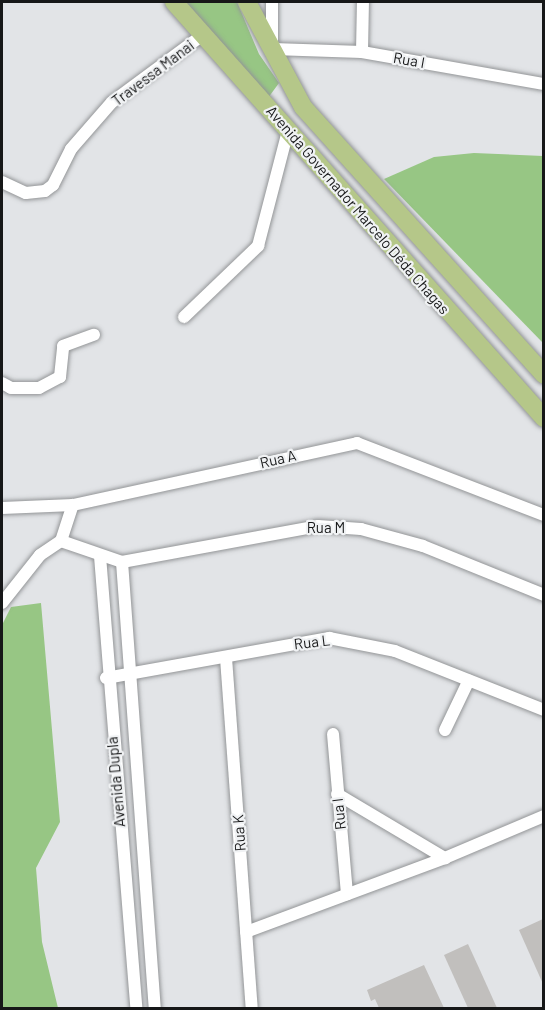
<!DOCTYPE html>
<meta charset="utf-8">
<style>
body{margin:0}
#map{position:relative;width:545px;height:1010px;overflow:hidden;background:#e2e4e7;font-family:Barlow,sans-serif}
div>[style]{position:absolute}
.green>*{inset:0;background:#97c684}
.building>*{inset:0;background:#c1bfbd}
.roads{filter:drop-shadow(0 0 2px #939597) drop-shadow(0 0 2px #939597)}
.minor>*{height:12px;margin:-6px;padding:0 6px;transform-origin:6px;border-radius:6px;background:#fff}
.primary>*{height:18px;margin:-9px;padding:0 9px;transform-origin:9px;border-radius:9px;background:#b5c789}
span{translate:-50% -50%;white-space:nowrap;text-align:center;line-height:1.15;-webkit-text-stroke:4.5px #f0f2f4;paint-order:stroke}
.street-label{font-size:15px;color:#161718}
.frame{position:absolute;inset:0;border:3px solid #161718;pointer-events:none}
</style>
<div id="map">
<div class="green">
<div style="clip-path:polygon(184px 2px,237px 2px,259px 54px,279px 83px,268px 98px)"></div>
<div style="clip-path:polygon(474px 153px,543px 156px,543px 343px,384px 179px,434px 157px)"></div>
<div style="clip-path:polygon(41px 603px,60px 822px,36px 868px,42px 942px,58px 1008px,2px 1008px,2px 625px,11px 607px)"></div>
</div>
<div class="building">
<div style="clip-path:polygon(543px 919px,543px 984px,519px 930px)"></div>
<div style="clip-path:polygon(468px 944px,479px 968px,497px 1008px,468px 1008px,458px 986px,444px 955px)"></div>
<div style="clip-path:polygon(424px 965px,444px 1008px,379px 1008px,375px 999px,371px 1001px,367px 990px)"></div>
</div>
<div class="roads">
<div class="minor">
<div style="left:272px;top:45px;width:43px;rotate:-90deg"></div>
<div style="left:273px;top:49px;width:89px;rotate:1.9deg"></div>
<div style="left:362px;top:52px;width:185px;rotate:10deg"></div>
<div style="left:362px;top:52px;width:50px;rotate:-88.9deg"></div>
<div style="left:2px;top:182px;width:26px;rotate:25deg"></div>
<div style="left:26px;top:193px;width:19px;rotate:-6deg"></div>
<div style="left:45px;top:191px;width:10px;rotate:-37deg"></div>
<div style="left:53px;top:185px;width:40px;rotate:-63.4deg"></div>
<div style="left:71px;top:149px;width:62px;rotate:-48.9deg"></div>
<div style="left:112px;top:102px;width:114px;rotate:-36.5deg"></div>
<div style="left:184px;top:317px;width:103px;rotate:-43.8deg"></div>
<div style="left:258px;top:246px;width:119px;rotate:-75.4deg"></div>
<div style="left:2px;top:383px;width:10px;rotate:29deg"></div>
<div style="left:11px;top:388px;width:28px"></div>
<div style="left:39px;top:388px;width:24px;rotate:-28deg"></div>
<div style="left:60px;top:377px;width:31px;rotate:-84deg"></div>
<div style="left:63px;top:346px;width:33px;rotate:-20deg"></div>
<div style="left:2px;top:508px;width:71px;rotate:-2.4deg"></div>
<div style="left:73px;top:505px;width:291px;rotate:-12.3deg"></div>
<div style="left:357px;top:443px;width:200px;rotate:21.1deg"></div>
<div style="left:61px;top:541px;width:38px;rotate:-72deg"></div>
<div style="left:100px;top:556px;width:453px;rotate:85.4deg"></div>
<div style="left:122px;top:562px;width:447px;rotate:85.8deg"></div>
<div style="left:2px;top:603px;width:61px;rotate:-51.6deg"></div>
<div style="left:40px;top:555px;width:25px;rotate:-34deg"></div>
<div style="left:61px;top:541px;width:65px;rotate:19deg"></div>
<div style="left:122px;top:562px;width:199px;rotate:-10.4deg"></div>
<div style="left:318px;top:526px;width:43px;rotate:4deg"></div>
<div style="left:361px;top:529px;width:64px;rotate:15.3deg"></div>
<div style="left:423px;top:546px;width:131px;rotate:22deg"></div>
<div style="left:226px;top:658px;width:351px;rotate:85.8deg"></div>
<div style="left:106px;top:678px;width:227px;rotate:-10.2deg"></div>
<div style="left:329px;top:638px;width:67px;rotate:11.1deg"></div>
<div style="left:395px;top:651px;width:160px;rotate:21.6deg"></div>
<div style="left:445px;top:730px;width:55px;rotate:-64.4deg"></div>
<div style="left:333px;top:734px;width:161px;rotate:85deg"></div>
<div style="left:337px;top:794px;width:126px;rotate:30.7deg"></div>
<div style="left:246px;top:932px;width:212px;rotate:-20.4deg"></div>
<div style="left:445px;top:858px;width:108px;rotate:-23deg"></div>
</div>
<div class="primary">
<div style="left:174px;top:2px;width:557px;rotate:48.35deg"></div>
<div style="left:247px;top:2px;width:119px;rotate:61.9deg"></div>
<div style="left:303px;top:107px;width:360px;rotate:48deg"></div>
</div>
</div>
<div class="street-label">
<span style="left:409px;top:60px;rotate:10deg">Rua I</span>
<span style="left:153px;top:73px;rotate:-37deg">Travessa Manai</span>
<span style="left:358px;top:210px;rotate:49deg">Avenida Governador Marcelo Déda Chagas</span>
<span style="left:278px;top:459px;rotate:-13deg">Rua A</span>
<span style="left:326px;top:528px">Rua M</span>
<span style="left:312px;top:642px;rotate:-7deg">Rua L</span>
<span style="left:116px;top:782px;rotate:-95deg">Avenida Dupla</span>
<span style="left:339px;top:814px;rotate:-96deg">Rua I</span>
<span style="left:239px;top:833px;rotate:-94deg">Rua K</span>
</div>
<div class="frame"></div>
</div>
